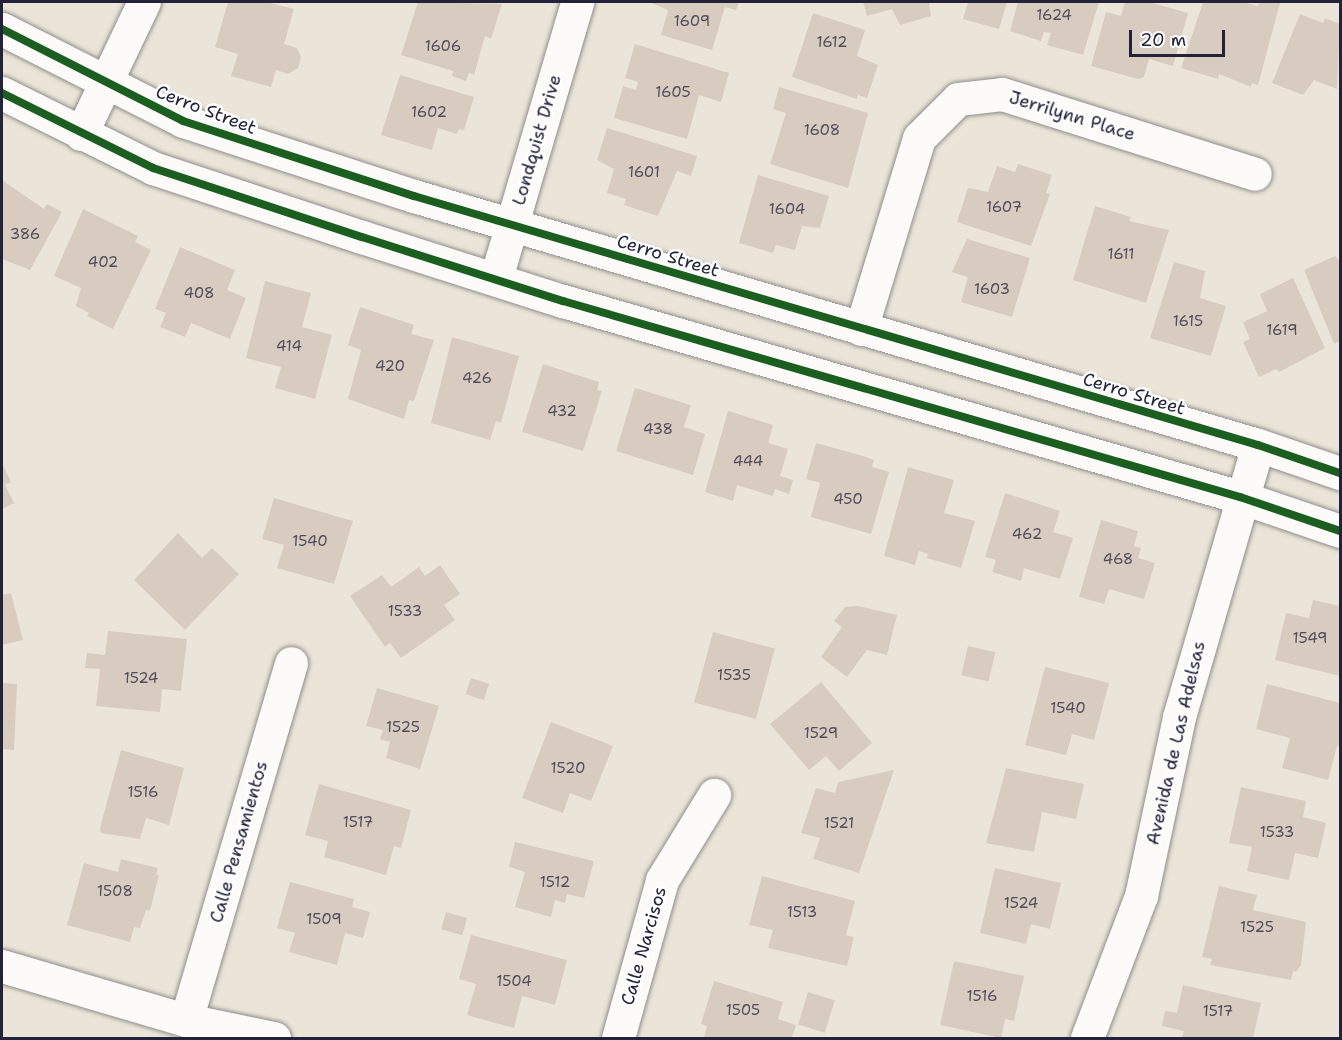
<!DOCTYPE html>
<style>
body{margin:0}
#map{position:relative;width:1342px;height:1040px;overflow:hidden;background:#ebe5d9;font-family:"Shantell Sans",sans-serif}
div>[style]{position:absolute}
.building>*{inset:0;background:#d8ccc0;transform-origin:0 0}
.roads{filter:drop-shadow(0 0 2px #908e8b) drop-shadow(0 0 2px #908e8b)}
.minor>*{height:33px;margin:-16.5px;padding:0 16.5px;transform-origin:16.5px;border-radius:16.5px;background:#fcfbf9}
.tertiary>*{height:33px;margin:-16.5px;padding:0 16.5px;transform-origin:16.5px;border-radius:16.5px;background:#fcfbf9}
.cycleway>*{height:8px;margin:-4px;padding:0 4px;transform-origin:4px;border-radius:4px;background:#1b5e20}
span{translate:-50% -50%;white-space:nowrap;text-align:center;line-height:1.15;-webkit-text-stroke:5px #fff;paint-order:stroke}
.number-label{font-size:15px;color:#504c5c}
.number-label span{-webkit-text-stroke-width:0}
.street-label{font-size:18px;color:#22223b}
.frame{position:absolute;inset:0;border:3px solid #22223b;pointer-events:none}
.scale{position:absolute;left:1129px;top:30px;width:96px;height:27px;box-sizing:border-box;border:3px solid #22223b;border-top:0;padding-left:8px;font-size:18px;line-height:21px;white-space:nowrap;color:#22223b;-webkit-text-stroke:4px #fff;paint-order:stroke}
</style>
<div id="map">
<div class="building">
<div style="clip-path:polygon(228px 2px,267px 2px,294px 9px,284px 44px,297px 48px,301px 57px,298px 68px,288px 74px,276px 70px,271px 87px,231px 76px,238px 54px,215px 47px)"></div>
<div style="clip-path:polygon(418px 2px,502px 4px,491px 39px,485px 36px,474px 75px,469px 73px,466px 81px,452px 76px,453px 71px,401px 55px)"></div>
<div style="clip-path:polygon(649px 2px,739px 2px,736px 10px,725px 7px,712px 50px,661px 35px,668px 10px)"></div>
<div style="clip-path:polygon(863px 2px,929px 2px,931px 16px,900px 25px,892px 9px,867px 16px)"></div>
<div style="clip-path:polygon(968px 2px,1007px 2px,999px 29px,963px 19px)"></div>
<div style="clip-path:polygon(1018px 2px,1099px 2px,1083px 55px,1047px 45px,1051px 33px,1044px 32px,1041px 41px,1010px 31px)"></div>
<div style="clip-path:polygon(1125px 2px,1149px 2px,1188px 13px,1173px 66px,1149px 59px,1144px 77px,1138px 79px,1091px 66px,1106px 12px,1121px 16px)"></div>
<div style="clip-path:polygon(1203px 2px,1243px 2px,1258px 6px,1259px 2px,1280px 3px,1258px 85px,1252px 83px,1251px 87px,1219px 74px,1218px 79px,1181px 68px)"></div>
<div style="clip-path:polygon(813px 13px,865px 30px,857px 56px,878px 65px,867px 98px,858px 95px,857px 99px,792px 77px)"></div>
<div style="clip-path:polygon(1300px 14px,1323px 23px,1325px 18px,1340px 24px,1337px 89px,1314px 80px,1303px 95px,1272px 83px)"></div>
<div style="clip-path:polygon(635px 44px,729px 73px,721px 102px,699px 95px,687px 139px,614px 118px,623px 86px,636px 90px,638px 82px,625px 78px)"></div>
<div style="clip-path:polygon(400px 75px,474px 97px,464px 130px,459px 129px,457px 134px,438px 128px,432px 150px,381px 135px)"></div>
<div style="clip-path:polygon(779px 87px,868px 113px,848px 188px,770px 164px,786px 113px,773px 109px)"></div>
<div style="clip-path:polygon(607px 128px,697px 156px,691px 176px,677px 171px,658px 216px,624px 205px,626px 199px,607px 193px,614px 169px,597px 160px)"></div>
<div style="clip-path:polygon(1018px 164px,1052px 175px,1046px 193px,1050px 194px,1031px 246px,957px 222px,968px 188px,988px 192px,997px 166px,1015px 172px)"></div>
<div style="clip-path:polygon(758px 175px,829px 196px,820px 228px,802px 226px,795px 250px,776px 245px,773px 253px,739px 243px)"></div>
<div style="clip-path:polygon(2px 180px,44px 209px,47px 204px,62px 212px,30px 270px,2px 259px)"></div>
<div style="clip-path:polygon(1095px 206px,1131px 217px,1129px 221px,1169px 230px,1146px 303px,1073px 280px)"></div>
<div style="clip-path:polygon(83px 209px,138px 236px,135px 242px,151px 250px,113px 329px,87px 316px,89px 313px,76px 306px,81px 288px,54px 276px)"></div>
<div style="clip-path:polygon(967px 239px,1030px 258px,1012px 317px,961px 302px,968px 277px,952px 272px)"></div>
<div style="clip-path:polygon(180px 247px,235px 270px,227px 290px,246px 298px,230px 339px,191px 323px,185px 337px,160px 327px,166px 313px,155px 309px)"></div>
<div style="clip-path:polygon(1335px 256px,1340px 262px,1340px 341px,1334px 344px,1304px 270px)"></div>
<div style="clip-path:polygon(1174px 262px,1205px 271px,1200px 298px,1226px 306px,1211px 356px,1150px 338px)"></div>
<div style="clip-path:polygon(1293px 278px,1325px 348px,1279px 372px,1276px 369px,1259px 377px,1243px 342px,1250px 339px,1243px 322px,1267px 311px,1260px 294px)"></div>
<div style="clip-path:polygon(265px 281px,311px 293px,302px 327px,332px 335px,315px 399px,275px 388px,281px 367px,246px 358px)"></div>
<div style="clip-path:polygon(360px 307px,414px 325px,411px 334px,434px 340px,414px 401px,409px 400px,404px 419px,348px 399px,361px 350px,348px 345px)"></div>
<div style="clip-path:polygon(452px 337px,519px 356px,501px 423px,496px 421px,490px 440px,431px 423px)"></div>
<div style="clip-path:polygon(543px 364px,599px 382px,597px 390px,602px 391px,583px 451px,522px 432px)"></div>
<div style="clip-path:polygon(635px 388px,691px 405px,684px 427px,705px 434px,693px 475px,616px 451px)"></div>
<div style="clip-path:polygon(728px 411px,773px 425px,768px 443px,788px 449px,780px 476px,793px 480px,789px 494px,775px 489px,773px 496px,737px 485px,733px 501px,705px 492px)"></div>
<div style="clip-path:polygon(816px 443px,863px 456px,874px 460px,872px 467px,889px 472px,871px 534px,811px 517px,820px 483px,806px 479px)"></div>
<div style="clip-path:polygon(2px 463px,11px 482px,5px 485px,14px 503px,2px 509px)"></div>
<div style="clip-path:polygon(908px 467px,954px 480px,944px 513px,975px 521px,961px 568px,927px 558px,928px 554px,919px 551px,915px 565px,884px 556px)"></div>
<div style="clip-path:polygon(1005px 493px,1060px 511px,1053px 532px,1073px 538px,1060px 579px,1024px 568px,1021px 581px,992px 572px,996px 560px,985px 557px)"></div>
<div style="clip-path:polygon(274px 498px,353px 521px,334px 584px,277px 568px,284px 545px,262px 539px)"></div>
<div style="clip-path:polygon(1101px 520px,1138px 531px,1134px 546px,1141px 548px,1138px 558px,1155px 563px,1144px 599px,1109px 589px,1104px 604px,1079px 597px)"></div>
<div style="clip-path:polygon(178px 533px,202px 558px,212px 548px,239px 574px,185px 630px,134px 580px)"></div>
<div style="clip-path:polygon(440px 565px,460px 594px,444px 605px,455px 620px,401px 658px,390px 643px,385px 647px,350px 596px,382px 575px,391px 587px,419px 567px,425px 576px)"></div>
<div style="clip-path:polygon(11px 593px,23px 640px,2px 645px,2px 595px)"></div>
<div style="clip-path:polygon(1313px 600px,1340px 606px,1340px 676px,1275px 660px,1286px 613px,1309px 618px)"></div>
<div style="clip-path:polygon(858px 606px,897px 615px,887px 655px,867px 650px,847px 677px,821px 657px,842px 627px,834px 621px,845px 607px)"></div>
<div style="clip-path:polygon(108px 631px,187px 639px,181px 691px,162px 689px,160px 712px,96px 706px,100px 669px,85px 668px,87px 653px,105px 655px)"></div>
<div style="left:713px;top:632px;width:64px;height:73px;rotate:15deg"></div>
<div style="left:968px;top:646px;width:28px;height:30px;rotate:13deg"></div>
<div style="clip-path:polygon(1045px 667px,1109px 683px,1094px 740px,1072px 734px,1066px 755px,1025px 745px)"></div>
<div style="left:471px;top:678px;width:19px;height:17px;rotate:18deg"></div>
<div style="clip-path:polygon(821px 682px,872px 743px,839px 771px,826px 756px,809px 770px,770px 724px)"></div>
<div style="clip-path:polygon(2px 683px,17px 684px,14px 750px,2px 749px)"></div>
<div style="clip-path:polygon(1267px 684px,1340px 703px,1340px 747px,1337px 746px,1328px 780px,1282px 768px,1290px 738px,1256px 729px)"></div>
<div style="clip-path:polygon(377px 688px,439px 706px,420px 769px,386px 758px,390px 742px,380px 739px,383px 730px,366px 726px)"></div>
<div style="clip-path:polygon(551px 722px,613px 746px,591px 801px,570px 793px,563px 813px,522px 798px)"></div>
<div style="clip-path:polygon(121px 750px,184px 768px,169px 825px,146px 818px,140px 839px,101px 833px,100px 828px)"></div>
<div style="clip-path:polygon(1006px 768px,1084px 784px,1076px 819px,1042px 812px,1034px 852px,986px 843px)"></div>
<div style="clip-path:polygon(894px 770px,859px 873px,813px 859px,820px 838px,801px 833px,816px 788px,835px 793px,838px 782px)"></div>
<div style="clip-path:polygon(319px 784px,411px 810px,401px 848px,394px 846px,386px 875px,324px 857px,328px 841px,305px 835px)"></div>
<div style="clip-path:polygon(1241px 787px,1306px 801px,1303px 817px,1326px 823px,1318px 858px,1295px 853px,1289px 880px,1247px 871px,1252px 847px,1229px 843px)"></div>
<div style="clip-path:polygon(515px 842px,594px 861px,584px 898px,567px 894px,565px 903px,555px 900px,551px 917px,515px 907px,525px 872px,509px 867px)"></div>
<div style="clip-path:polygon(121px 859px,158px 868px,156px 875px,159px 875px,150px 911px,146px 910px,140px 928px,134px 927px,130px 942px,67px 925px,84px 863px,118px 872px)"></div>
<div style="clip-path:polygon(995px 868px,1061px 883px,1050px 929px,1031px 924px,1026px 944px,980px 933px)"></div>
<div style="clip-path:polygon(762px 876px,855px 901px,846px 935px,854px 937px,847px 966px,768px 948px,773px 930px,749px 925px)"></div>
<div style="clip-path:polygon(290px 882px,354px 899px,352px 907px,370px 912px,363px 938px,345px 933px,337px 965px,289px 952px,295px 933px,277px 928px)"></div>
<div style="clip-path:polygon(1219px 886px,1257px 895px,1253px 910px,1306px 922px,1301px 965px,1296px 972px,1293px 971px,1291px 980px,1210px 965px,1212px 959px,1202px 957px)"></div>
<div style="left:446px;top:912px;width:22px;height:18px;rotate:16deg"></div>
<div style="clip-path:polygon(471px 935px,567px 960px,555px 1005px,522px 996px,514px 1028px,467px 1015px,476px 984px,459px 979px)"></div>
<div style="clip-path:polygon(954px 961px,1024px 976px,1014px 1021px,1005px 1019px,1001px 1038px,940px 1025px)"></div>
<div style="clip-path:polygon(714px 981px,783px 1002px,778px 1019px,796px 1025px,792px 1038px,704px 1038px,707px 1026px,701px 1024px)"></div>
<div style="clip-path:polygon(1183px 985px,1261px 1003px,1253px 1038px,1182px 1038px,1184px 1031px,1162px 1026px,1165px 1011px,1177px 1013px)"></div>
<div style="left:808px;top:992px;width:28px;height:34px;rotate:17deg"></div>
</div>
<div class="roads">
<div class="minor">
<div style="left:81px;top:134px;width:146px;rotate:-64.5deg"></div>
<div style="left:496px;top:278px;width:288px;rotate:-73.6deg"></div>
<div style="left:861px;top:329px;width:200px;rotate:-73.1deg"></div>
<div style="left:919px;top:138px;width:55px;rotate:-45deg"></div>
<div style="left:958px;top:99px;width:44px;rotate:-6.5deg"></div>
<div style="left:1002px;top:94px;width:265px;rotate:17.5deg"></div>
<div style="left:2px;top:966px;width:192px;rotate:16.4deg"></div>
<div style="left:186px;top:1020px;width:90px;rotate:11.6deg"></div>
<div style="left:186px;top:1020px;width:372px;rotate:-73.6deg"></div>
<div style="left:618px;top:1038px;width:164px;rotate:-74.4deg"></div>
<div style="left:662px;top:880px;width:100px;rotate:-58.5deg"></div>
<div style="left:1087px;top:1038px;width:152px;rotate:-69.2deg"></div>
<div style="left:1141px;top:896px;width:183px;rotate:-78deg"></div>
<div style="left:1179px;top:717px;width:283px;rotate:-73.8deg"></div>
</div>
<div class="tertiary">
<div style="left:2px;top:29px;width:203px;rotate:26.9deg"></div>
<div style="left:183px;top:121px;width:243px;rotate:18deg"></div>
<div style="left:414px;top:196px;width:880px;rotate:16.44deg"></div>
<div style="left:1258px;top:445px;width:87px;rotate:18.9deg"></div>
<div style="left:2px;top:93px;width:169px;rotate:26.4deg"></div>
<div style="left:153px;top:168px;width:220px;rotate:18.3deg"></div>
<div style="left:362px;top:237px;width:211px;rotate:17.7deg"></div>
<div style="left:563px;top:301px;width:705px;rotate:16.15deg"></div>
<div style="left:1240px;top:497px;width:106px;rotate:18.8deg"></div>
</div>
</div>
<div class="cycleway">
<div style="left:2px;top:29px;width:203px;rotate:26.9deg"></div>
<div style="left:183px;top:121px;width:243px;rotate:18deg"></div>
<div style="left:414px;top:196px;width:880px;rotate:16.44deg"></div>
<div style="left:1258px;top:445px;width:87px;rotate:18.9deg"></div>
<div style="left:2px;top:93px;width:169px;rotate:26.4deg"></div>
<div style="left:153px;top:168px;width:220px;rotate:18.3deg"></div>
<div style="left:362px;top:237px;width:211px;rotate:17.7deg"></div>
<div style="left:563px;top:301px;width:705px;rotate:16.15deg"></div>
<div style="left:1240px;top:497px;width:106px;rotate:18.8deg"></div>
</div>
<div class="number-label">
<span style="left:1054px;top:16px">1624</span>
<span style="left:692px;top:22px">1609</span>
<span style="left:832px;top:43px">1612</span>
<span style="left:443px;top:47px">1606</span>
<span style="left:673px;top:93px">1605</span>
<span style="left:429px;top:113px">1602</span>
<span style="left:822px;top:131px">1608</span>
<span style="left:644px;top:173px">1601</span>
<span style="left:1004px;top:208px">1607</span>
<span style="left:787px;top:210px">1604</span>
<span style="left:25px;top:235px">386</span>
<span style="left:1121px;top:255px">1611</span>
<span style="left:103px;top:263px">402</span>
<span style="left:992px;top:290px">1603</span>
<span style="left:199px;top:294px">408</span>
<span style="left:1188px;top:322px">1615</span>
<span style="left:1282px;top:331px">1619</span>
<span style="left:289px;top:347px">414</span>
<span style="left:390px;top:367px">420</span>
<span style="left:477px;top:379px">426</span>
<span style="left:562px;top:412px">432</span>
<span style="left:658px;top:430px">438</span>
<span style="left:748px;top:462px">444</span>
<span style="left:848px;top:500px">450</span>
<span style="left:1027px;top:535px">462</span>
<span style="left:310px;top:542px">1540</span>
<span style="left:1118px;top:560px">468</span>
<span style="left:405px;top:612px">1533</span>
<span style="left:1310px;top:639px">1549</span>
<span style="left:734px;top:676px">1535</span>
<span style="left:141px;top:679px">1524</span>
<span style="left:1068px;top:709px">1540</span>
<span style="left:403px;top:728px">1525</span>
<span style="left:821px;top:734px">1529</span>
<span style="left:568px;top:769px">1520</span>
<span style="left:143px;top:793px">1516</span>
<span style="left:358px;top:823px">1517</span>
<span style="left:839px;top:824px">1521</span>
<span style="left:1277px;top:833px">1533</span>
<span style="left:555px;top:883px">1512</span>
<span style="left:115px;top:892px">1508</span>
<span style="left:1021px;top:904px">1524</span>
<span style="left:802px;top:913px">1513</span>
<span style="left:324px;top:920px">1509</span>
<span style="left:1257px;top:928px">1525</span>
<span style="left:514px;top:982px">1504</span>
<span style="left:982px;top:997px">1516</span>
<span style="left:743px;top:1011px">1505</span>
<span style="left:1218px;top:1012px">1517</span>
</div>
<div class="street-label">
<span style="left:206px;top:110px;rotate:21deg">Cerro Street</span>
<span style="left:1072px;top:116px;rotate:17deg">Jerrilynn Place</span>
<span style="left:537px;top:140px;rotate:-74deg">Londquist Drive</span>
<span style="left:668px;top:256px;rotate:17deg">Cerro Street</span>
<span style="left:1134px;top:394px;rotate:17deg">Cerro Street</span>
<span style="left:1176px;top:743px;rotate:-77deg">Avenida de Las Adelsas</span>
<span style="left:239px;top:842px;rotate:-74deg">Calle Pensamientos</span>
<span style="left:644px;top:946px;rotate:-74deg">Calle Narcisos</span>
</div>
<div class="frame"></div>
<div class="scale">20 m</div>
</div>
